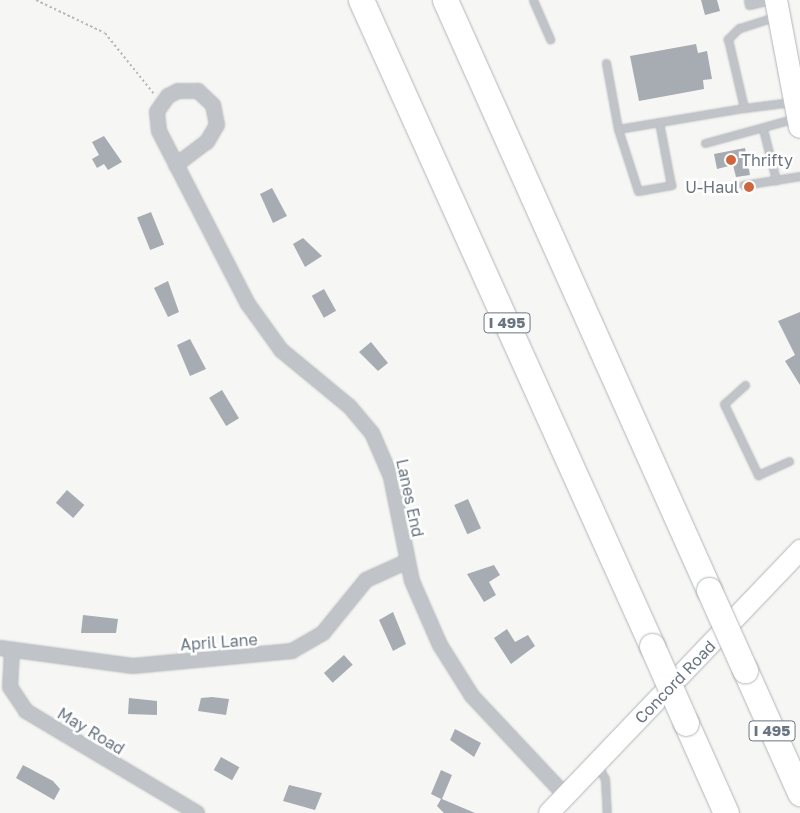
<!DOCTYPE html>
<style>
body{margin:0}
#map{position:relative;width:800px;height:813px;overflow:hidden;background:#f6f6f4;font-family:"Golos Text",sans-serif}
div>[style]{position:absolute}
.building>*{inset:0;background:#a6acb2;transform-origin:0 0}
.path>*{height:2px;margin-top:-1px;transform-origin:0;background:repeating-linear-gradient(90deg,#b8bbbd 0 2.5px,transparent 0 5px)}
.roads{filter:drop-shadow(0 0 1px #b1b5b9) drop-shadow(0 0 1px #b1b5b9)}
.lane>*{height:7px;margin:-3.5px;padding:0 3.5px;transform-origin:3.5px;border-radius:3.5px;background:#c0c3c7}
.street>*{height:14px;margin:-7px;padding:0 7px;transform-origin:7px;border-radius:7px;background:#c0c3c7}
.secondary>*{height:20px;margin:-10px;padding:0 10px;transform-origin:10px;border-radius:10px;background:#fff}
.primary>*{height:22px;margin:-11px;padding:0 11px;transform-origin:11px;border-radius:11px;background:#fff}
.highway>*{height:25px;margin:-12.5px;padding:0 12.5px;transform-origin:12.5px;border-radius:12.5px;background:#fff}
.bridges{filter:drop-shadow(0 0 1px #b3b6b9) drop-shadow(0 0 1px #b3b6b9)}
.highway-bridge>*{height:25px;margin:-12.5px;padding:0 12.5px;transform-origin:12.5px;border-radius:12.5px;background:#fff}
.dots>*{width:14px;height:14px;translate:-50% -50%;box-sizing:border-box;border:2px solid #fff;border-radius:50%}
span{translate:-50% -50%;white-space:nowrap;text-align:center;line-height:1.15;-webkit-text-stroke:5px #fff;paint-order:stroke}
.shield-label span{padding:1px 4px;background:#fff;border:1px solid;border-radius:4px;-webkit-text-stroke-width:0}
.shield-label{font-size:15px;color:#697581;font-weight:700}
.poi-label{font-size:16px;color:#697581}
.left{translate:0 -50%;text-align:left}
.right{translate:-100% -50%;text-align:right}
.street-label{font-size:16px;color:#697581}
</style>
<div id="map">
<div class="building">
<div style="clip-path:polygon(701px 0,717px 0,720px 11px,705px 15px)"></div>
<div style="clip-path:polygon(696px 44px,698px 53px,707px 51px,712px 79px,703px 80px,704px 89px,639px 101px,630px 56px)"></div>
<div style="clip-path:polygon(104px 136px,122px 162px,108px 170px,104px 164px,97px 168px,92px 159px,99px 155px,92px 142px)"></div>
<div style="clip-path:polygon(745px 148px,750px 175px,736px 177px,733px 165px,717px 169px,714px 154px)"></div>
<div style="clip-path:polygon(272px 188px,287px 216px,273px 223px,260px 194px)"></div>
<div style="left:151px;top:212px;width:35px;height:15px;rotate:68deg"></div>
<div style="clip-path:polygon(303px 238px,322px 256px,305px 267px,293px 244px)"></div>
<div style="clip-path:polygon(168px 281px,179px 312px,168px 317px,154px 288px)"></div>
<div style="left:324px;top:289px;width:25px;height:14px;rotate:61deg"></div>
<div style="clip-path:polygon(800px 312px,800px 385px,785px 361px,795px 355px,778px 321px)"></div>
<div style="clip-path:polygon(190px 339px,206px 369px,190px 376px,177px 345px)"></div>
<div style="clip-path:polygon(371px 342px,388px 363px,378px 371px,359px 352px)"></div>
<div style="left:222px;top:390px;width:33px;height:15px;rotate:59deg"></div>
<div style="left:67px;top:490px;width:23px;height:17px;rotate:41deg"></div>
<div style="left:468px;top:499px;width:32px;height:15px;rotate:66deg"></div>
<div style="clip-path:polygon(494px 565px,500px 575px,489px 582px,496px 595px,484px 602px,467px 574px)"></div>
<div style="clip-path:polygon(393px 612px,406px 644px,393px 651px,379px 620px)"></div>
<div style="clip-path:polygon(83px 615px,118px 619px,116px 633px,81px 633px)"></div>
<div style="clip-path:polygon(507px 629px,515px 642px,528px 635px,535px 646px,511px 664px,494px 638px)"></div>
<div style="left:344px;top:655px;width:13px;height:27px;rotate:48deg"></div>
<div style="clip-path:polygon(212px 697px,229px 699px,226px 715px,198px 711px,201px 698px)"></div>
<div style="clip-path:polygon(129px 698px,157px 701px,157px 715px,128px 714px)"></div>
<div style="clip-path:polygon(455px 729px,481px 743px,474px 757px,450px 740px)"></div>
<div style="left:221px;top:757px;width:21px;height:15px;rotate:29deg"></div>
<div style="clip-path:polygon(23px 765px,53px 781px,60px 789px,54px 800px,16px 778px)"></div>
<div style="clip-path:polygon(441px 770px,452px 775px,442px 799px,475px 813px,444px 813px,437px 806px,441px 799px,431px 794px)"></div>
<div style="clip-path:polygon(289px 785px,322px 793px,315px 810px,283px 801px)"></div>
</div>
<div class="path">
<div style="left:36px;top:0;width:76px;rotate:25.6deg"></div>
<div style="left:105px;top:33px;width:78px;rotate:51.2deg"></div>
</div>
<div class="roads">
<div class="lane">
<div style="left:533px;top:0;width:43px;rotate:66.4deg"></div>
<div style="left:748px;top:0;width:5px;rotate:79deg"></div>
<div style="left:749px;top:5px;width:23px;rotate:-13deg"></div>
<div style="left:777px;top:16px;width:40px;rotate:162deg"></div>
<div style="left:739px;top:28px;width:16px;rotate:135deg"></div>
<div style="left:728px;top:39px;width:71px;rotate:76.9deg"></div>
<div style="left:744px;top:108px;width:48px;rotate:-7.1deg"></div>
<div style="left:606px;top:63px;width:67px;rotate:79.7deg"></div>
<div style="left:618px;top:129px;width:128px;rotate:-9.5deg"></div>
<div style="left:618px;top:129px;width:65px;rotate:72.1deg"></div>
<div style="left:638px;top:191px;width:34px;rotate:-10deg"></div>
<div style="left:671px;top:185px;width:64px;rotate:-100.8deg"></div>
<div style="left:763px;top:129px;width:53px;rotate:75.7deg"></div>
<div style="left:705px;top:143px;width:94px;rotate:-15.4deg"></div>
<div style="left:743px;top:185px;width:58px;rotate:-9deg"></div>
<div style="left:745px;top:385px;width:28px;rotate:138deg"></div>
<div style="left:724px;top:404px;width:79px;rotate:64.4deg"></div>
<div style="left:758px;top:475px;width:34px;rotate:-24deg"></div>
<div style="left:597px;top:764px;width:17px;rotate:62deg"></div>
<div style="left:605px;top:779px;width:34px;rotate:87deg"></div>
</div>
<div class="street">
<div style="left:176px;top:165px;width:39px;rotate:-37deg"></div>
<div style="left:207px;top:142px;width:20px;rotate:-60deg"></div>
<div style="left:217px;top:125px;width:20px;rotate:-101deg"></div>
<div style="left:213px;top:105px;width:21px;rotate:-137deg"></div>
<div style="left:198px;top:91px;width:20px;rotate:180deg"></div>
<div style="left:178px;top:91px;width:11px;rotate:153deg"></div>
<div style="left:168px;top:96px;width:19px;rotate:125deg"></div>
<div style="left:157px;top:112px;width:19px;rotate:84deg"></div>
<div style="left:159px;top:131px;width:195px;rotate:62.8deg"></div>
<div style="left:248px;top:304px;width:57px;rotate:54.3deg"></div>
<div style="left:281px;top:350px;width:89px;rotate:39.6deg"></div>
<div style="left:350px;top:407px;width:34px;rotate:50deg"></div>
<div style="left:372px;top:433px;width:48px;rotate:66.6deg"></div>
<div style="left:391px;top:477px;width:106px;rotate:78.6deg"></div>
<div style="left:412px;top:581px;width:70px;rotate:66.4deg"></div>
<div style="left:440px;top:645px;width:60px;rotate:57.9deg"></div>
<div style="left:472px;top:696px;width:137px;rotate:46.8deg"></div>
<div style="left:0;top:648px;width:134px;rotate:7.7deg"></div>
<div style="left:133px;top:666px;width:160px;rotate:-5.4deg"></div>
<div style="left:292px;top:651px;width:36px;rotate:-30deg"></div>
<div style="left:323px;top:633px;width:68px;rotate:-50.9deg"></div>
<div style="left:366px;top:580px;width:44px;rotate:-24.2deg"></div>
<div style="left:12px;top:650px;width:37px;rotate:93deg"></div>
<div style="left:10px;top:687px;width:29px;rotate:56deg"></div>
<div style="left:26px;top:711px;width:199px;rotate:30.8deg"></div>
</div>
<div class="secondary">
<div style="left:549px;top:813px;width:364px;rotate:-46.3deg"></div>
</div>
<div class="primary">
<div style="left:776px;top:0;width:129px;rotate:79.3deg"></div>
</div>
<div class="highway">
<div style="left:361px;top:0;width:709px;rotate:65.75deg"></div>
<div style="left:445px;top:0;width:646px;rotate:65.89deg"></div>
<div style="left:745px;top:670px;width:135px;rotate:65.9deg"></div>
<div style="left:686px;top:723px;width:98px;rotate:66deg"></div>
</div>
</div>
<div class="bridges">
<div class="highway-bridge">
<div style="left:709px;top:590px;width:88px;rotate:65.8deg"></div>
<div style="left:652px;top:646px;width:84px;rotate:66.2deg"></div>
</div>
</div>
<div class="dots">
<div style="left:731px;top:160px;background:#ce673d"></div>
<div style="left:749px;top:187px;background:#ce673d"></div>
</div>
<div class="shield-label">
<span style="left:507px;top:323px">I 495</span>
<span style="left:772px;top:731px">I 495</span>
</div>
<div class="poi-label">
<span class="left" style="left:741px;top:160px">Thrifty</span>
<span class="right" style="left:739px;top:187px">U-Haul</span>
</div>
<div class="street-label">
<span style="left:410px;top:498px;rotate:78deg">Lanes End</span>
<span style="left:219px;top:642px;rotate:-4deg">April Lane</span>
<span style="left:675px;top:682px;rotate:-46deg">Concord Road</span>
<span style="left:91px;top:731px;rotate:31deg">May Road</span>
</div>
</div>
